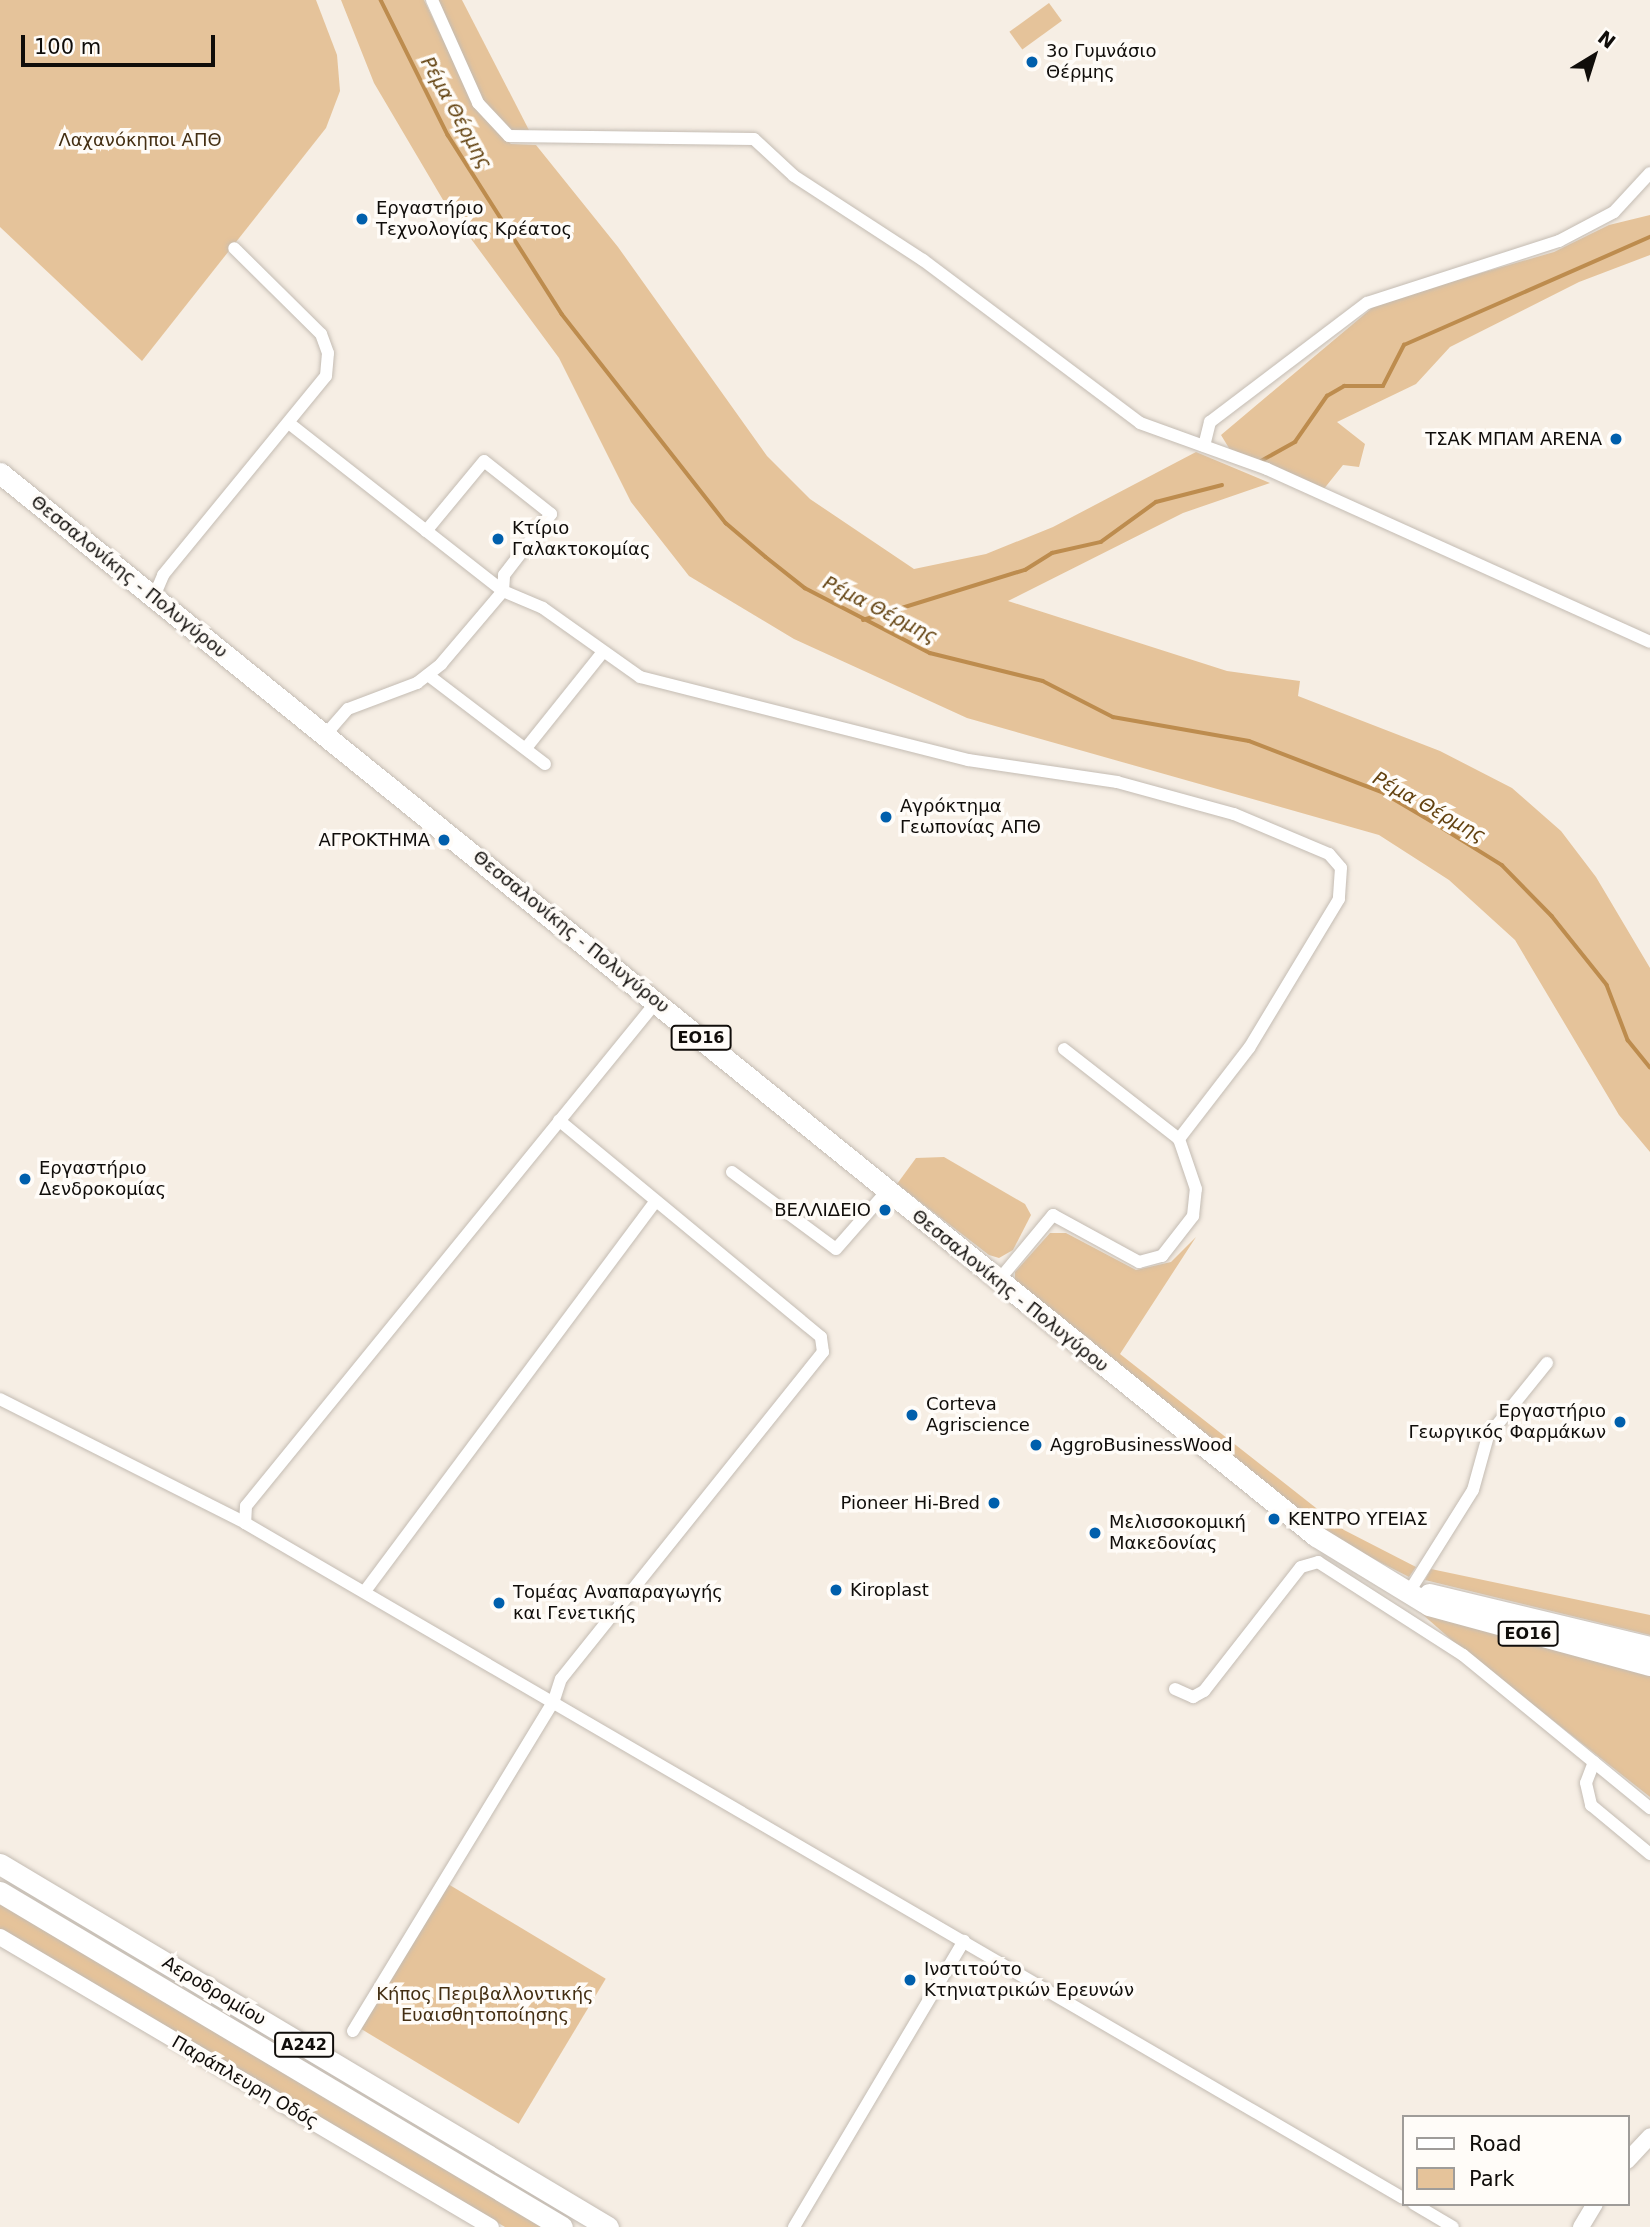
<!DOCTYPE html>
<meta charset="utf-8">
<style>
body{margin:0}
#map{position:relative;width:1650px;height:2227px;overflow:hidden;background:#f6eee4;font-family:"DejaVu Sans",sans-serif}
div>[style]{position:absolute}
.green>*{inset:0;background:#e5c39a;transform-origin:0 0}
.stream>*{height:3.5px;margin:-1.75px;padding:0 1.75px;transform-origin:1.75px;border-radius:1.75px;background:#bd8c4e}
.roads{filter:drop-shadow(0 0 2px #c4bcb3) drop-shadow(0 0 2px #c4bcb3)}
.minor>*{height:12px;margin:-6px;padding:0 6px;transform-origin:6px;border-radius:6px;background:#fff}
.tertiary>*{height:16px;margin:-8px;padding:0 8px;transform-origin:8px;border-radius:8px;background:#fff}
.primary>*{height:21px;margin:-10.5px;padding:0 10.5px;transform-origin:10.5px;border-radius:10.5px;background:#fff}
.trunk>*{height:21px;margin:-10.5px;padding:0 10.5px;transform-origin:10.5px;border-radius:10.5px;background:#fff}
.dots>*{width:19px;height:19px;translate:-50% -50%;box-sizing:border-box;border:4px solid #fffcf8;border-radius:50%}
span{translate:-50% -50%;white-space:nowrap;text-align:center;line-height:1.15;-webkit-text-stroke:7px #fffcf8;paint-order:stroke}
.shield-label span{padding:2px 5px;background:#fffcf8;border:2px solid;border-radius:5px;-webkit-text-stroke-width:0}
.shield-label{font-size:16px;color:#100d0a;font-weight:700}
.poi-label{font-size:18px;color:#100d0a}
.left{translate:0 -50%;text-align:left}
.right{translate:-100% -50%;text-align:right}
.park-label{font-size:18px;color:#442f13}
.street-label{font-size:18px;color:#100d0a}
.water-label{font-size:19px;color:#62410f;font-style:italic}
.legend{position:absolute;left:1402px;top:2115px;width:228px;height:91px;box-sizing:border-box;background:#fffcf8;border:2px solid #9f9c99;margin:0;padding:9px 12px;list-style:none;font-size:21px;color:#100d0a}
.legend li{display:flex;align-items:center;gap:14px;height:35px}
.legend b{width:35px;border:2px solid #9f9c99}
.north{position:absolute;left:1559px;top:21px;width:70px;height:70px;-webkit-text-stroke:5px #fffcf8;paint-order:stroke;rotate:38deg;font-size:19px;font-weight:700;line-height:28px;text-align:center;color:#100d0a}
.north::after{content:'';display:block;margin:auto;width:24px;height:32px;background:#100d0a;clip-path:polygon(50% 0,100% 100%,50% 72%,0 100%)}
.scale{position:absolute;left:21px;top:35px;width:194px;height:32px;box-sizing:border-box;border:4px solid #100d0a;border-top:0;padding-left:9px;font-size:21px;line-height:24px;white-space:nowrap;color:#100d0a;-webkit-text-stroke:5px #fffcf8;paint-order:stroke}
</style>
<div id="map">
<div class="green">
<div style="clip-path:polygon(0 0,316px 0,337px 55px,340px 91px,326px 128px,142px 361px,0 227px)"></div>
<div style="clip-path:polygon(341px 0,424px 0,478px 112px,511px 144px,536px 145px,618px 247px,767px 456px,810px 499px,914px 569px,986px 554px,1053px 527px,1196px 452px,1270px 483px,1183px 513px,1008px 601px,1227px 671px,1300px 681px,1298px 696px,1440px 751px,1512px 788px,1561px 831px,1596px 877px,1650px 968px,1650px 1152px,1619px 1115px,1515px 940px,1449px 880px,1379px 835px,967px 718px,794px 639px,689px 576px,631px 502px,559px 358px,446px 205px,374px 83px)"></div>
<div style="clip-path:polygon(435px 0,462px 0,532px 136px,512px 132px,481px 99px)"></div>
<div style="left:1049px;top:3px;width:22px;height:49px;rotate:54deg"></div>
<div style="clip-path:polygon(1650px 215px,1650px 255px,1579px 282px,1450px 347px,1416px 384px,1337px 422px,1365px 444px,1359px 467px,1343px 465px,1323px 490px,1235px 458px,1221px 435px,1378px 303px,1554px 252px,1609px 225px)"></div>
<div style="clip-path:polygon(944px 1157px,1025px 1204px,1031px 1215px,1013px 1250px,999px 1258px,989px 1255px,897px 1184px,916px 1158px)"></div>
<div style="clip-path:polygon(1050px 1233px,1066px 1233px,1136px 1270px,1171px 1262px,1196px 1237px,1120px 1354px,1344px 1530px,1416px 1567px,1409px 1577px,1337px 1540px,1015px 1281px,1015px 1272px)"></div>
<div style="clip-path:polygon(1431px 1569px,1650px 1615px,1650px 1635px,1425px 1580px)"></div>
<div style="clip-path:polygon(1413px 1606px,1650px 1671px,1650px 1797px,1455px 1643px)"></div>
<div style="left:448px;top:1884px;width:184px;height:169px;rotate:31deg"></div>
<div style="clip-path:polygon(0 1902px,547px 2227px,505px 2227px,0 1929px)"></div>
</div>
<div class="stream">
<div style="left:381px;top:0;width:151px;rotate:63.6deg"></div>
<div style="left:448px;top:135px;width:212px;rotate:57.5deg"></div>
<div style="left:562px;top:314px;width:266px;rotate:51.9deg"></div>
<div style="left:726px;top:523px;width:52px;rotate:40.4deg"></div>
<div style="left:766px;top:557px;width:50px;rotate:38.5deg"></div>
<div style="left:805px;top:588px;width:141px;rotate:27.5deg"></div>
<div style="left:930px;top:653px;width:116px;rotate:13.9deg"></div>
<div style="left:1043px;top:681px;width:79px;rotate:27.2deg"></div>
<div style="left:1113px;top:717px;width:138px;rotate:10deg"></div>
<div style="left:1249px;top:741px;width:142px;rotate:21deg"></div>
<div style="left:1382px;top:792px;width:63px;rotate:30.7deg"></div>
<div style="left:1436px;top:824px;width:78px;rotate:31.8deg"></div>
<div style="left:1502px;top:865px;width:71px;rotate:45.6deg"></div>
<div style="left:1552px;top:916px;width:88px;rotate:51.4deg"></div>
<div style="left:1607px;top:985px;width:59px;rotate:69.1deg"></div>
<div style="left:1628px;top:1040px;width:35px;rotate:51deg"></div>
<div style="left:1261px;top:461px;width:39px;rotate:-29deg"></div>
<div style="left:1295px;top:442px;width:56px;rotate:-55.2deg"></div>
<div style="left:1327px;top:396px;width:20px;rotate:-30deg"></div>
<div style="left:1344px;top:386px;width:39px"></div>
<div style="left:1383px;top:386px;width:46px;rotate:-62.9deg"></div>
<div style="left:1404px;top:345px;width:269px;rotate:-23.7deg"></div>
<div style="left:863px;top:620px;width:170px;rotate:-17.2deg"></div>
<div style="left:1025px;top:570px;width:32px;rotate:-32deg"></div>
<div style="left:1052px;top:553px;width:50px;rotate:-12.7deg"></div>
<div style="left:1101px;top:542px;width:68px;rotate:-36deg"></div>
<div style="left:1156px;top:502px;width:68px;rotate:-14.4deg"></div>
</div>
<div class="roads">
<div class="minor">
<div style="left:432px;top:0;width:113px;rotate:65.9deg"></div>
<div style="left:478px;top:103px;width:45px;rotate:46.8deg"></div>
<div style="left:509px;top:136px;width:245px;rotate:0.7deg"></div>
<div style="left:754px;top:139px;width:54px;rotate:42.8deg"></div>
<div style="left:794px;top:176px;width:154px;rotate:33.1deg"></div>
<div style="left:923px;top:260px;width:271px;rotate:36.9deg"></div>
<div style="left:1140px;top:423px;width:135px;rotate:19.9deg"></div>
<div style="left:1267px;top:469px;width:420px;rotate:24.3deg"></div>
<div style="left:290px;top:424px;width:271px;rotate:38.1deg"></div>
<div style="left:503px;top:591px;width:43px;rotate:23deg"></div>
<div style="left:543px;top:608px;width:119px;rotate:35.4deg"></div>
<div style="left:640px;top:677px;width:338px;rotate:14.2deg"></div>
<div style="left:968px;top:760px;width:151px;rotate:8.4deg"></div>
<div style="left:1117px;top:782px;width:121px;rotate:15.3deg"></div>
<div style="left:1234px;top:814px;width:103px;rotate:22.8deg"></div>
<div style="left:1329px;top:854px;width:18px;rotate:49deg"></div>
<div style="left:1341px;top:868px;width:31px;rotate:94deg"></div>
<div style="left:1339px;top:899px;width:174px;rotate:121.1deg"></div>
<div style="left:1249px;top:1048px;width:115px;rotate:127.6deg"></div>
<div style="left:1204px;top:446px;width:25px;rotate:-76deg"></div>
<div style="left:1210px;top:422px;width:197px;rotate:-37.2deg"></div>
<div style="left:1367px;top:303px;width:202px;rotate:-17.9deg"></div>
<div style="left:1559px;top:241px;width:62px;rotate:-27.8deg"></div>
<div style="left:1614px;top:212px;width:53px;rotate:-47.3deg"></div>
<div style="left:153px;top:599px;width:26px;rotate:-67deg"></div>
<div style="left:163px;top:575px;width:257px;rotate:-50.7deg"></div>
<div style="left:326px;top:376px;width:23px;rotate:-85deg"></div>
<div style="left:328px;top:353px;width:20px;rotate:-110deg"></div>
<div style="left:321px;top:334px;width:122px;rotate:-135.3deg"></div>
<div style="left:428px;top:675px;width:147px;rotate:37.3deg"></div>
<div style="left:326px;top:734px;width:33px;rotate:-49deg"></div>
<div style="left:348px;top:709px;width:74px;rotate:-20.6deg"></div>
<div style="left:417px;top:683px;width:31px;rotate:-38deg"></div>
<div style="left:441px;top:664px;width:96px;rotate:-49.7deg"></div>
<div style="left:503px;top:591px;width:16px;rotate:-86deg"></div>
<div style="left:504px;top:575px;width:77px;rotate:-52.4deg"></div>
<div style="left:551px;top:514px;width:85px;rotate:-141.7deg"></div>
<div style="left:484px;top:461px;width:91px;rotate:129.6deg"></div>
<div style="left:526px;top:748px;width:123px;rotate:-51.3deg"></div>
<div style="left:657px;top:1001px;width:651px;rotate:129.14deg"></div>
<div style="left:246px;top:1506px;width:17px;rotate:93deg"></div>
<div style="left:245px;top:1523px;width:1340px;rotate:30.24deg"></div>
<div style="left:732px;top:1172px;width:129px;rotate:36.5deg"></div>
<div style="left:836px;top:1249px;width:77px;rotate:-48.7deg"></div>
<div style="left:998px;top:1281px;width:86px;rotate:-50.2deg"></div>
<div style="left:1053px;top:1215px;width:98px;rotate:28.7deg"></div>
<div style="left:1139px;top:1262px;width:24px;rotate:-15deg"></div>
<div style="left:1162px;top:1256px;width:51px;rotate:-52.2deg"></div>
<div style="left:1193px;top:1216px;width:27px;rotate:-84deg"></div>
<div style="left:1196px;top:1189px;width:53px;rotate:-108.8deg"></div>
<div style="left:1179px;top:1139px;width:146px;rotate:-142deg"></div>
<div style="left:0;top:1399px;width:275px;rotate:26.8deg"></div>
<div style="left:365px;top:1591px;width:485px;rotate:-53.3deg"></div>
<div style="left:1409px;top:1592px;width:120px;rotate:-57.9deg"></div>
<div style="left:1473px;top:1490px;width:56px;rotate:-74.5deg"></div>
<div style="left:1488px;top:1436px;width:94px;rotate:-51.1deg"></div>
<div style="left:1175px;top:1689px;width:20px;rotate:24deg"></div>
<div style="left:1193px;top:1697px;width:13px;rotate:-29deg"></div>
<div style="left:1204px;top:1691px;width:157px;rotate:-52deg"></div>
<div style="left:1301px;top:1567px;width:18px;rotate:-16deg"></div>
<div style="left:1318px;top:1562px;width:172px;rotate:32.7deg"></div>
<div style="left:1463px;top:1655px;width:242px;rotate:39.3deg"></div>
<div style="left:1594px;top:1762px;width:22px;rotate:111deg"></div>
<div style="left:1586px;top:1783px;width:23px;rotate:77deg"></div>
<div style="left:1591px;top:1805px;width:77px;rotate:39.7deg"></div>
<div style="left:353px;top:2031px;width:387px;rotate:-58.7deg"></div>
<div style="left:554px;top:1700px;width:22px;rotate:-72deg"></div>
<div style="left:561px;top:1679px;width:419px;rotate:-51.3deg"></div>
<div style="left:823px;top:1352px;width:15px;rotate:-98deg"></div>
<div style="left:821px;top:1337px;width:340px;rotate:-140.4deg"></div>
<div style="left:1414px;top:2204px;width:45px;rotate:30.5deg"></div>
<div style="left:794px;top:2227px;width:333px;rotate:-59.3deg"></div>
</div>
<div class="tertiary">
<div style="left:0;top:1937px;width:570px;rotate:30.57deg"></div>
<div style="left:1627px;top:2161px;width:34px;rotate:-47deg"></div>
<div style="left:1581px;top:2227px;width:27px;rotate:-59deg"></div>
</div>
<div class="primary">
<div style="left:0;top:473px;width:1692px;rotate:38.93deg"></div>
<div style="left:1316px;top:1536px;width:132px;rotate:31.4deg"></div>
<div style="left:1429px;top:1605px;width:229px;rotate:15.2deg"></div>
<div style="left:1429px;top:1594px;width:227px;rotate:13.5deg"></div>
</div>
<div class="trunk">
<div style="left:0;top:1864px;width:708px;rotate:30.84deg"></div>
<div style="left:0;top:1892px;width:654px;rotate:30.8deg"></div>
</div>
</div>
<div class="dots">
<div style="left:1032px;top:62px;background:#005fac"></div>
<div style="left:362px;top:219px;background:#005fac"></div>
<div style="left:1616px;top:439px;background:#005fac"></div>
<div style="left:498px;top:539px;background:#005fac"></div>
<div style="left:886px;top:817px;background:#005fac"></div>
<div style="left:444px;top:840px;background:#005fac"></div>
<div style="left:25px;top:1179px;background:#005fac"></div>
<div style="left:885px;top:1210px;background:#005fac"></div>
<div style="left:912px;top:1415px;background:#005fac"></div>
<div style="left:1620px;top:1422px;background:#005fac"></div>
<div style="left:1036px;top:1445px;background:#005fac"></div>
<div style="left:994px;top:1503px;background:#005fac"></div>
<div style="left:1274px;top:1519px;background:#005fac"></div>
<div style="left:1095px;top:1533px;background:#005fac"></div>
<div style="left:836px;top:1590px;background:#005fac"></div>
<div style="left:499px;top:1603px;background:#005fac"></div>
<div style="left:910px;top:1980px;background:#005fac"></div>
</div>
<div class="shield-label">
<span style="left:701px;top:1038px">ΕΟ16</span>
<span style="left:1528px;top:1634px">ΕΟ16</span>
<span style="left:304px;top:2045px">Α242</span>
</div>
<div class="poi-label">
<span class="left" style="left:1046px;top:62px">3ο Γυμνάσιο<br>Θέρμης</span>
<span class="left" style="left:376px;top:219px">Εργαστήριο<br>Τεχνολογίας Κρέατος</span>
<span class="right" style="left:1602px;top:439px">ΤΣΑΚ ΜΠΑΜ ARENA</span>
<span class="left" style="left:512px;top:539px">Κτίριο<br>Γαλακτοκομίας</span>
<span class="left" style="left:900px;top:817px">Αγρόκτημα<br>Γεωπονίας ΑΠΘ</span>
<span class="right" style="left:430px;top:840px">ΑΓΡΟΚΤΗΜΑ</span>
<span class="left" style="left:39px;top:1179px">Εργαστήριο<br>Δενδροκομίας</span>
<span class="right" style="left:871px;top:1210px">ΒΕΛΛΙΔΕΙΟ</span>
<span class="left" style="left:926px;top:1415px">Corteva<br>Agriscience</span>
<span class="right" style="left:1606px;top:1422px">Εργαστήριο<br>Γεωργικός Φαρμάκων</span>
<span class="left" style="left:1050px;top:1445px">AggroBusinessWood</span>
<span class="right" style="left:980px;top:1503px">Pioneer Hi-Bred</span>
<span class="left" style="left:1288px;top:1519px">ΚΕΝΤΡΟ ΥΓΕΙΑΣ</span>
<span class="left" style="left:1109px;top:1533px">Μελισσοκομική<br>Μακεδονίας</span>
<span class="left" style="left:850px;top:1590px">Kiroplast</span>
<span class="left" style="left:513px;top:1603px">Τομέας Αναπαραγωγής<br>και Γενετικής</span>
<span class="left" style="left:924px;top:1980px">Ινστιτούτο<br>Κτηνιατρικών Ερευνών</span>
</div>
<div class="park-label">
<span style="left:140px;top:140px">Λαχανόκηποι ΑΠΘ</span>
<span style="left:485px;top:2005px">Κήπος Περιβαλλοντικής<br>Ευαισθητοποίησης</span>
</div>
<div class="street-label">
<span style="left:129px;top:577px;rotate:39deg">Θεσσαλονίκης - Πολυγύρου</span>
<span style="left:571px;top:932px;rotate:39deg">Θεσσαλονίκης - Πολυγύρου</span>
<span style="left:1010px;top:1291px;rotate:39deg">Θεσσαλονίκης - Πολυγύρου</span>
<span style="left:214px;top:1991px;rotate:31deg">Αεροδρομίου</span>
<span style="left:245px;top:2082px;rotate:30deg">Παράπλευρη Οδός</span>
</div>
<div class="water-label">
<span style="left:456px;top:113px;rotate:61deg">Ρέμα Θέρμης</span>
<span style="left:880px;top:610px;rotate:27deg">Ρέμα Θέρμης</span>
<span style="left:1429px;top:807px;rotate:29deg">Ρέμα Θέρμης</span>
</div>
<ul class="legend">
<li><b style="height:9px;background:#fff"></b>Road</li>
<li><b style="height:19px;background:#e5c39a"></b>Park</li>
</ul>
<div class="north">N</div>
<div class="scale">100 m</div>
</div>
